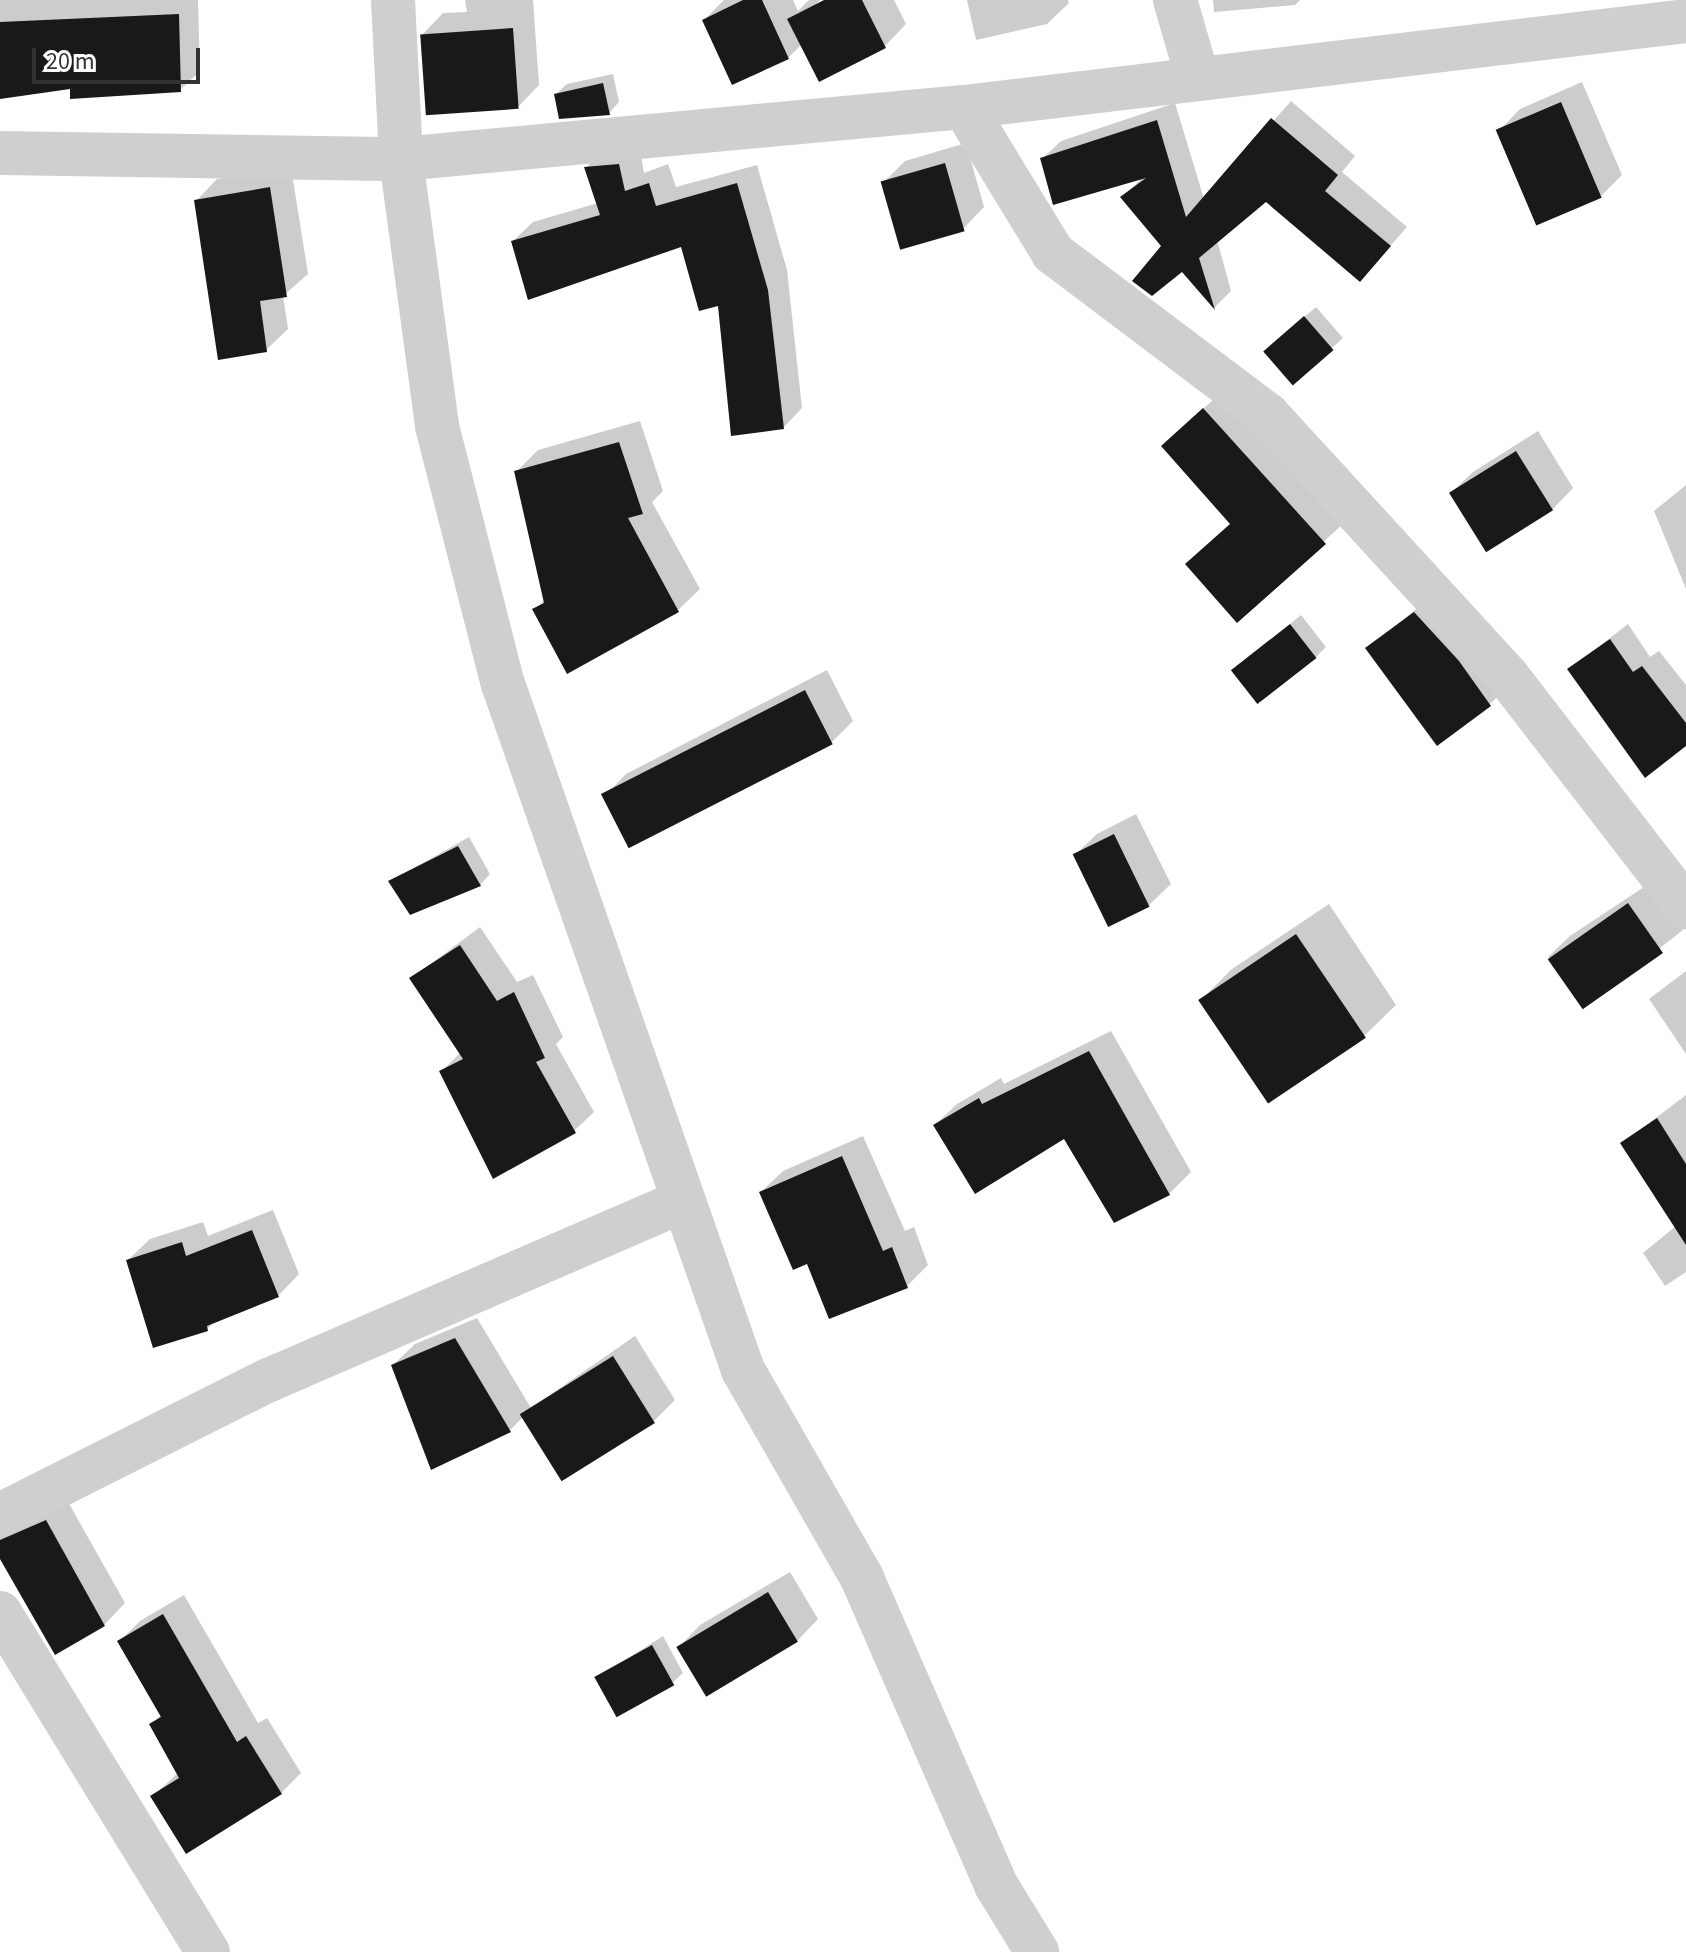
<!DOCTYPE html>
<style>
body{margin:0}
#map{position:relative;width:1686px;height:1952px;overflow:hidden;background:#fff;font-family:"Source Sans 3",sans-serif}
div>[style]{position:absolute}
.shadow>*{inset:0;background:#0003}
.building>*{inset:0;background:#191919;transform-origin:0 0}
.minor>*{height:44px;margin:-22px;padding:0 22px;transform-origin:22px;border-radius:22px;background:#cfcfcf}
span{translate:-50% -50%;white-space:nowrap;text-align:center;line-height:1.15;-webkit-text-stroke:8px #fff;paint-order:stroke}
.scale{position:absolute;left:32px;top:48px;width:168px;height:36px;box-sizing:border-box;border:4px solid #323232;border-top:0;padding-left:10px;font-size:24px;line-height:28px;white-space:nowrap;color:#323232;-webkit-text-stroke:6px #fff;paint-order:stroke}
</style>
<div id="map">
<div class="shadow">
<div style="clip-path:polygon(0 0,198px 0,200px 71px,180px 90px,72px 87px,0 97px)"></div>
<div style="clip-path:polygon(465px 0,533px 0,539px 85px,518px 107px,422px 35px,443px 13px,467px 12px)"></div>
<div style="clip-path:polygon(724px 0,793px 0,798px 11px,809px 0,820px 0,812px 8px,828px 0,894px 0,906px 24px,885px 46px,820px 80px,802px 44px,788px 58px,704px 20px)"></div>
<div style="clip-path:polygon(967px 0,1068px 0,1069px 3px,1047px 24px,976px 40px)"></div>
<div style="clip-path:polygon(1213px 0,1300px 0,1295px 5px,1214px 12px)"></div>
<div style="clip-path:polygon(613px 74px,619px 102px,609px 113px,556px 94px,567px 84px)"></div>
<div style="clip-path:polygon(1582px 82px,1622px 175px,1601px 196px,1499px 131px,1520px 109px)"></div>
<div style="clip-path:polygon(1291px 101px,1355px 156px,1342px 172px,1407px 227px,1360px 280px,1267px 199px,1217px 240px,1231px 291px,1214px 308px,1123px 197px,1144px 176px,1042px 159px,1061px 141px,1175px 103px,1204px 199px)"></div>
<div style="clip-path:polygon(966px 143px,984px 207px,963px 229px,884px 182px,905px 161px)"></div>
<div style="clip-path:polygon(639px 145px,644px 173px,668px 164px,676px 187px,757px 165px,787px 270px,802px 408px,783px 428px,719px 303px,682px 245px,513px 241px,533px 222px,598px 203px,586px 168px,605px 148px)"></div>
<div style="clip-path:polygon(291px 167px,308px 274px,283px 296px,288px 329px,266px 350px,196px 201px,217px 179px)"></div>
<div style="clip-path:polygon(1316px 307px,1343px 338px,1332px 348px,1276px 341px)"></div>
<div style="clip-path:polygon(1223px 391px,1344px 523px,1238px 620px,1231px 523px,1183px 427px)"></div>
<div style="clip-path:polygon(640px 421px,663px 491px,652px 502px,700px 589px,678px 610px,568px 671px,535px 610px,545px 599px,517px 471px,538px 450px)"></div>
<div style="clip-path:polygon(1538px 431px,1573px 488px,1552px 510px,1451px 493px,1473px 472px)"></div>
<div style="clip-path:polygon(1686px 485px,1686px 589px,1654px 511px)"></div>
<div style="clip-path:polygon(1432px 596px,1507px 687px,1489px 705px,1367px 649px)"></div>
<div style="clip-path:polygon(1301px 615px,1326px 647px,1316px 657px,1245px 661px)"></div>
<div style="clip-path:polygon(1628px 624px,1650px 657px,1659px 651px,1686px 685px,1686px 744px,1570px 669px)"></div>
<div style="clip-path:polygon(827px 670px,853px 721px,832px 742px,605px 796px,626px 774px)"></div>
<div style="clip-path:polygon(1136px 814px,1171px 884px,1149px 905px,1110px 925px,1075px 855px,1097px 834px)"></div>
<div style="clip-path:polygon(469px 837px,490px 874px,480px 885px,391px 881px)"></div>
<div style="clip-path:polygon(1650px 883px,1683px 930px,1585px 1007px,1548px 957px,1570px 936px)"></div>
<div style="clip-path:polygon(1329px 904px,1396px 1005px,1364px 1036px,1201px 1000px,1232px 969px)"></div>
<div style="clip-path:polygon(480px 927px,517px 982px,533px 975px,563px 1037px,556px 1044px,594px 1112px,574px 1131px,442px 1071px,461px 1052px,412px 978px)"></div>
<div style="clip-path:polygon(1686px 971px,1686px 1054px,1649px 999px)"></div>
<div style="clip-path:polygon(1111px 1031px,1191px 1172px,1169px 1194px,1115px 1220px,1064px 1136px,935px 1125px,957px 1104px,1001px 1078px,1004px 1084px)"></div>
<div style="clip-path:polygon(1686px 1095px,1686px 1272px,1665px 1286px,1643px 1253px,1676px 1226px,1623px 1143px)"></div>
<div style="clip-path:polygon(863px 1136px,905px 1231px,914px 1227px,928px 1265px,907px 1286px,808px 1261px,761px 1192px,783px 1171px)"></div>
<div style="clip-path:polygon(273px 1210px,299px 1274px,278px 1296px,216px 1320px,207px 1329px,128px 1260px,150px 1239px,203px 1222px,208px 1236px)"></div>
<div style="clip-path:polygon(477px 1318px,531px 1408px,635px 1336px,675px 1400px,654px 1421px,563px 1479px,524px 1416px,510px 1430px,432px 1467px,393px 1365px,415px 1344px)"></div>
<div style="clip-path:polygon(67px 1500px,125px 1603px,104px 1625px,0 1555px,0 1535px)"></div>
<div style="clip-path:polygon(790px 1572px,818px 1619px,797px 1641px,679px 1647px,700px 1625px)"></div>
<div style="clip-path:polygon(184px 1595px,258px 1723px,267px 1718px,301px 1773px,281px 1793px,153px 1796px,179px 1772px,151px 1724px,162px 1714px,120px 1641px,140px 1621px)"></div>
<div style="clip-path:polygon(663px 1636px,683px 1673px,672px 1683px,597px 1678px)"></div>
</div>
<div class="building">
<div style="clip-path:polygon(743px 0,762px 0,789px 59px,732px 85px,702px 20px)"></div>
<div style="clip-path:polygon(824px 0,862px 0,886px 48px,819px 82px,787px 19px)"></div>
<div style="clip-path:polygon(179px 14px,181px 92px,70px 99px,70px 89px,0 99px,0 22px)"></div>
<div style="left:513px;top:28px;width:81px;height:93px;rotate:86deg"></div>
<div style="clip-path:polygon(603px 83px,610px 115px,559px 119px,554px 94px)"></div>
<div style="left:1561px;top:102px;width:104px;height:71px;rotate:67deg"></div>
<div style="clip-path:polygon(1271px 118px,1338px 175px,1325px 191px,1391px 246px,1360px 282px,1266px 202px,1199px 258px,1215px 310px,1182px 272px,1152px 296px,1132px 281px,1161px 246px,1120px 197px,1146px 178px,1053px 205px,1040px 158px,1157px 120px,1186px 217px)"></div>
<div style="left:945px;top:163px;width:71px;height:67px;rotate:74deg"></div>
<div style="clip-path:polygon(619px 164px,625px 191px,649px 183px,656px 206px,737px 183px,768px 290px,784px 429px,731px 436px,718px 306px,699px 311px,681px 247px,528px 300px,511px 241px,600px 215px,584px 167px)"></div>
<div style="clip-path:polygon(270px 187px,287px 297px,260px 301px,267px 352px,218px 360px,194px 200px)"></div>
<div style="left:1304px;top:316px;width:45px;height:54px;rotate:49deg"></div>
<div style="clip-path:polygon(1203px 408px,1326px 544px,1237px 623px,1185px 564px,1230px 524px,1161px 446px)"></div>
<div style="clip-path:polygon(619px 442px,643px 514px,628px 518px,679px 612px,567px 674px,532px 609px,544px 603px,514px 471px)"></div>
<div style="left:1516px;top:451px;width:70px;height:79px;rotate:58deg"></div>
<div style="clip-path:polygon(1414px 612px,1459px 661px,1491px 706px,1437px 746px,1365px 648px)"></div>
<div style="left:1290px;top:624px;width:43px;height:75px;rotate:52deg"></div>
<div style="clip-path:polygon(1610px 639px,1633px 672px,1642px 666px,1686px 723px,1686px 746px,1645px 778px,1567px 669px)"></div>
<div style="left:805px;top:690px;width:61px;height:229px;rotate:63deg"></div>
<div style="left:1114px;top:834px;width:81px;height:46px;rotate:64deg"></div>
<div style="clip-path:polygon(458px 846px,481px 886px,410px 915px,388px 881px)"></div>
<div style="left:1628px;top:903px;width:61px;height:98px;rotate:55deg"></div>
<div style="left:1296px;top:934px;width:125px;height:118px;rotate:56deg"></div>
<div style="clip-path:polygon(460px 945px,497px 1001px,514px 992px,545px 1058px,536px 1062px,576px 1133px,493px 1179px,439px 1071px,463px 1059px,409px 978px)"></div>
<div style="clip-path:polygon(1089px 1051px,1170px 1195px,1114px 1223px,1064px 1139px,975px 1194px,933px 1125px,979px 1098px,982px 1104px)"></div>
<div style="clip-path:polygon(1657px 1118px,1686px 1164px,1686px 1245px,1620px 1143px)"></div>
<div style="clip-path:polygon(842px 1156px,883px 1251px,892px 1247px,908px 1288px,829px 1319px,807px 1264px,793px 1270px,759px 1192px)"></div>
<div style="clip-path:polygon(252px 1230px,279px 1297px,207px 1326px,208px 1331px,153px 1348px,126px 1260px,182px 1242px,186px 1256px)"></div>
<div style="clip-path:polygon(455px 1338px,511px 1432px,431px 1470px,391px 1365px)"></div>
<div style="left:613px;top:1356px;width:79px;height:110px;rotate:58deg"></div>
<div style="clip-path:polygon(46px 1520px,105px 1626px,55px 1655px,0 1559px,0 1540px)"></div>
<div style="left:768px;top:1592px;width:58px;height:107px;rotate:59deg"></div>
<div style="clip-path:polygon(163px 1614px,237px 1742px,246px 1736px,282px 1794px,186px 1854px,150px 1796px,179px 1778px,149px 1724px,161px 1717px,117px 1641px)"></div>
<div style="left:652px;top:1645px;width:46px;height:66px;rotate:61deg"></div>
</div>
<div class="minor">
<div style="left:393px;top:0;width:159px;rotate:87.1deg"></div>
<div style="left:401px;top:159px;width:269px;rotate:82.3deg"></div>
<div style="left:437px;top:426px;width:266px;rotate:75.7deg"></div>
<div style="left:503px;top:684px;width:727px;rotate:70.72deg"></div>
<div style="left:743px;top:1370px;width:240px;rotate:60.2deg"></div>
<div style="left:862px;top:1578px;width:335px;rotate:66.4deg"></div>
<div style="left:996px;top:1885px;width:79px;rotate:58.5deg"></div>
<div style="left:1175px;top:0;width:82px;rotate:73.8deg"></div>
<div style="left:964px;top:107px;width:171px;rotate:58.6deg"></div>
<div style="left:1053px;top:253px;width:269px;rotate:37deg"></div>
<div style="left:1268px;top:415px;width:355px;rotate:47.5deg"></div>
<div style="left:1508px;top:677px;width:291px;rotate:52.3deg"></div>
<div style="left:0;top:153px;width:401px;rotate:0.9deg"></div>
<div style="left:401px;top:159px;width:565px;rotate:-5.28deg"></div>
<div style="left:964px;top:107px;width:727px;rotate:-6.79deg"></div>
<div style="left:0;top:1515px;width:301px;rotate:-26.7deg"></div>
<div style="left:269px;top:1380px;width:448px;rotate:-23.4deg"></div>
<div style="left:0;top:1613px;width:398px;rotate:58.5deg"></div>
</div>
<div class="scale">20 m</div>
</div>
